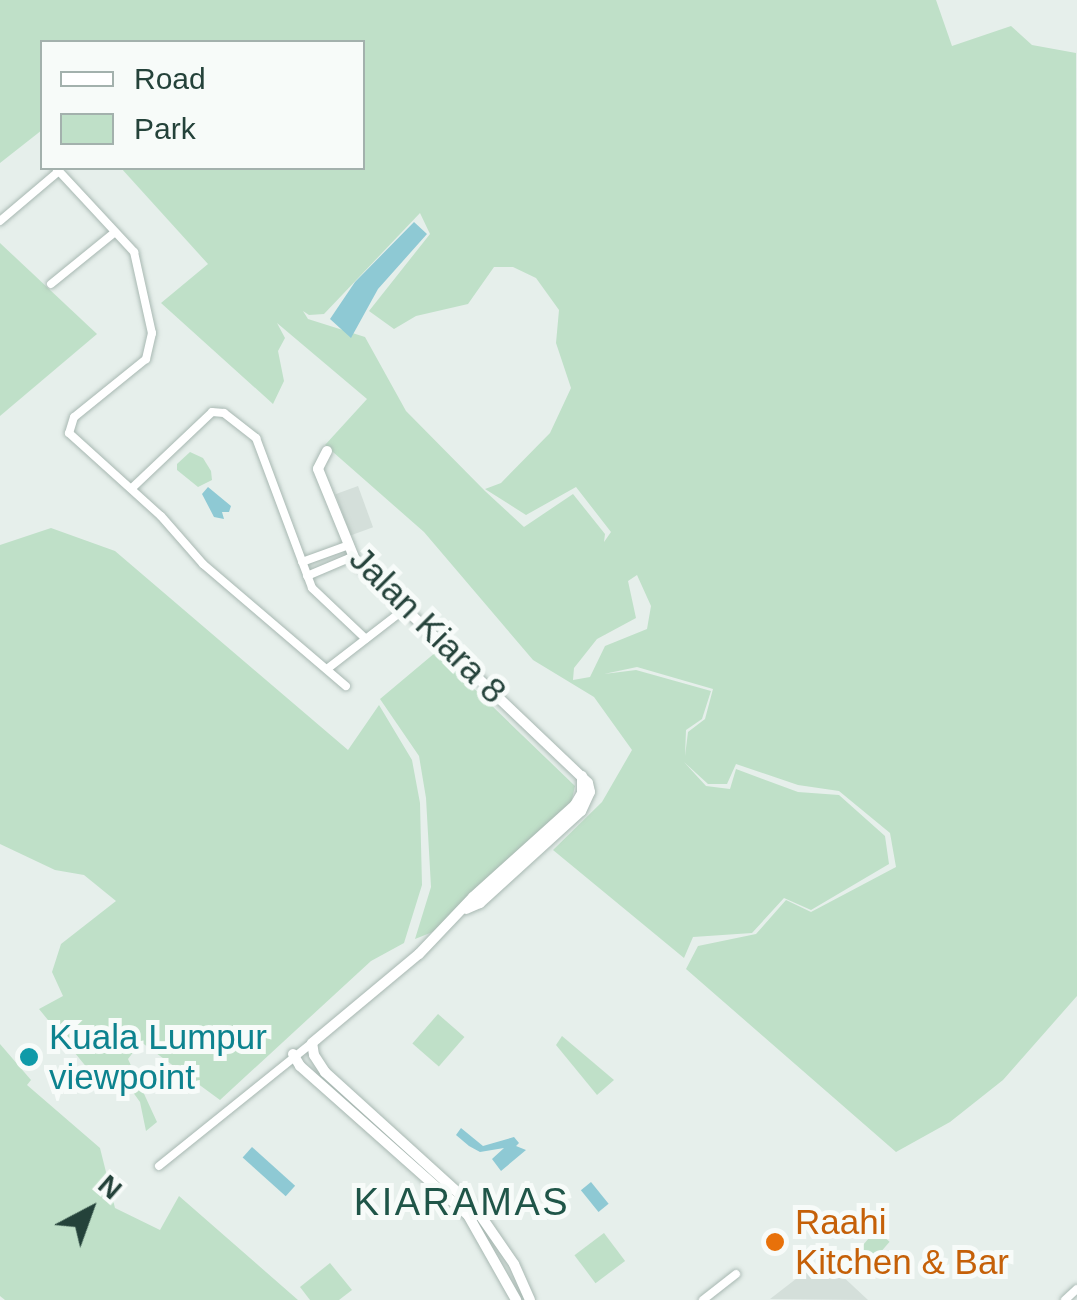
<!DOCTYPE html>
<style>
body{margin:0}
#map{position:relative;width:1077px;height:1300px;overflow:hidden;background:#e6efeb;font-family:Helvetica,sans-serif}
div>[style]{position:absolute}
.built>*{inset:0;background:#d4dfda;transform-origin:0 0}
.green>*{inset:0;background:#bfe0c8;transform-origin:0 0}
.water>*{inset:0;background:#8ec9d4;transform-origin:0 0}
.roads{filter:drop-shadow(0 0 2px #a8b8b2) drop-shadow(0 0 2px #a8b8b2)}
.street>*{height:8px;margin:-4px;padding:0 4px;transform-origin:4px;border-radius:4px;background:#fff}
.secondary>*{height:10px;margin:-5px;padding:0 5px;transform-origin:5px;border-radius:5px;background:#fff}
.dots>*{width:28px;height:28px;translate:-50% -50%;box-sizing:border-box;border:5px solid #f7fbf9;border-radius:50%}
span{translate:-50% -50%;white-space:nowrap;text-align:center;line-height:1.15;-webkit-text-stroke:10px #f7fbf9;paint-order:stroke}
.street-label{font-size:35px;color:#24423a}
.culture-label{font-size:35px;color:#0d838f}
.left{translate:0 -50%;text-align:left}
.food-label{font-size:35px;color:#c56008}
.neighbourhood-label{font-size:38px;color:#1f5548;letter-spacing:2.5px}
.legend{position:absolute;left:40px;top:40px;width:325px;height:130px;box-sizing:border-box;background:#f7fbf9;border:2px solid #a3b1ad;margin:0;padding:12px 18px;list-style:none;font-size:30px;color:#24423a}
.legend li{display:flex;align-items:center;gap:20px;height:50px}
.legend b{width:50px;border:2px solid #a3b1ad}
.north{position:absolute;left:40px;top:1160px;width:100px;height:100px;-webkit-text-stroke:8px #f7fbf9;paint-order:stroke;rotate:41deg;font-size:28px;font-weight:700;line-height:40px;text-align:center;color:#24423a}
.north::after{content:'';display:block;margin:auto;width:35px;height:45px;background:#24423a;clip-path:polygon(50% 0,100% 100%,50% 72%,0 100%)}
</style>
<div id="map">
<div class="built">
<div style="left:358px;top:486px;width:44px;height:24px;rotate:70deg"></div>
<div style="clip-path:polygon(823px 1258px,868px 1300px,770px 1299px)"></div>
</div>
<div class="green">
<div style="clip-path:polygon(evenodd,0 0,936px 0,952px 46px,1011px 26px,1032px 45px,1076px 53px,1077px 996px,1003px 1080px,950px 1122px,896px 1152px,686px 969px,698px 946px,756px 934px,786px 900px,811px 912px,896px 867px,890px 833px,839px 791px,798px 785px,736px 764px,727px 784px,708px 784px,684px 762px,706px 786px,730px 789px,736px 769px,798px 792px,839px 795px,885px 836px,889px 864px,811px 910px,784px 898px,752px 933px,693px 937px,684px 958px,553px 850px,602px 802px,632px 750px,594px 697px,533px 660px,424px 532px,325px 445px,367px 399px,277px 323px,285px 338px,278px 351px,284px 381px,273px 404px,161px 303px,208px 264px,121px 168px,362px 168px,362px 42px,42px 42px,42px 130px,0 163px,0 0,420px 213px,430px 234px,369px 311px,394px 329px,416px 316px,468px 304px,494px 267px,513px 267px,536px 278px,559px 310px,556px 343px,571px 388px,550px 433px,501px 483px,485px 489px,526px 515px,576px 487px,611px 532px,604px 542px,605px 534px,573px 494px,524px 527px,485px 491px,406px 411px,365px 337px,308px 319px,303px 311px,309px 315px,324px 314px,420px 213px,0 0,637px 575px,651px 606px,647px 629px,605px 646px,590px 677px,573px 680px,574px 668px,597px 639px,636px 618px,628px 581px,637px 575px,0 0,637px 667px,713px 689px,705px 719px,688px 732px,685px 756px,686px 730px,702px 719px,711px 691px,636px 670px,604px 674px,637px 667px)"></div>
<div style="clip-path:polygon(0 243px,97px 334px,0 416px)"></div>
<div style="clip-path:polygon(190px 452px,203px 458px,211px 471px,212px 480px,198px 487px,177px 470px,177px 464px)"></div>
<div style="clip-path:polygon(51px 528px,115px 551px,348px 750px,379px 705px,412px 760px,420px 803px,422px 885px,404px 943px,371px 961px,220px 1100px,141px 1042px,128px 1059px,157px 1122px,146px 1131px,140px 1102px,122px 1077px,88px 1069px,39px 1009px,63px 996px,52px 972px,61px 944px,116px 901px,84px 875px,55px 870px,0 844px,0 545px)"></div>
<div style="clip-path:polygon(436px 652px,575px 786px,570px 808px,435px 931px,415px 939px,431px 887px,426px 798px,419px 756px,380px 699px)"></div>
<div style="left:438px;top:1014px;width:35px;height:39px;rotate:41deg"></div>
<div style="clip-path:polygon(562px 1036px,614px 1080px,597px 1095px,556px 1045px)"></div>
<div style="clip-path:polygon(0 1044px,31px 1080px,27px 1085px,100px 1148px,115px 1208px,160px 1230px,179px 1196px,298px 1300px,5px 1300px,0 1296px)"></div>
<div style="left:876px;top:1230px;width:18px;height:35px;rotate:41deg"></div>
<div style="left:604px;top:1233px;width:35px;height:37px;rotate:53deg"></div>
<div style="clip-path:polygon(330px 1263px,352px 1290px,339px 1300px,310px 1300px,300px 1287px)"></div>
</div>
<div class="water">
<div style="clip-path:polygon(414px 222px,427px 234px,378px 289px,351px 338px,330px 319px,355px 282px)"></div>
<div style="clip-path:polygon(208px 487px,231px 506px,229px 512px,222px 512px,224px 519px,214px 517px,202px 494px)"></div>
<div style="clip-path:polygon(461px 1128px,483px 1146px,514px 1137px,519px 1143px,516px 1146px,526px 1150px,501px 1171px,492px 1159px,504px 1148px,480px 1152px,469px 1146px,456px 1135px)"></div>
<div style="left:252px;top:1147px;width:58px;height:14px;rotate:42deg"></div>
<div style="left:591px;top:1182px;width:28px;height:13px;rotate:51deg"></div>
</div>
<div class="roads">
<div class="street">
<div style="left:56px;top:168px;width:115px;rotate:47.1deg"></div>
<div style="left:134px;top:252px;width:83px;rotate:77.5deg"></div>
<div style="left:152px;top:333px;width:27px;rotate:103deg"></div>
<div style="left:146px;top:359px;width:92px;rotate:141.1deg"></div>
<div style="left:74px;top:417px;width:17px;rotate:107deg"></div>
<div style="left:69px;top:433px;width:124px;rotate:42.1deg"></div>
<div style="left:161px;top:516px;width:64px;rotate:48.8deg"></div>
<div style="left:203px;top:564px;width:188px;rotate:40.5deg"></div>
<div style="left:0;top:221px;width:77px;rotate:-40.3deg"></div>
<div style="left:51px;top:284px;width:82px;rotate:-39.1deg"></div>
<div style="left:132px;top:488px;width:110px;rotate:-43.5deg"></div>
<div style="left:212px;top:412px;width:12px;rotate:5deg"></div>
<div style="left:224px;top:413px;width:41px;rotate:38deg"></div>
<div style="left:256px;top:438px;width:160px;rotate:69.5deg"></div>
<div style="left:312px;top:588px;width:74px;rotate:43.4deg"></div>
<div style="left:302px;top:562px;width:47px;rotate:-20deg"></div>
<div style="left:307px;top:576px;width:49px;rotate:-22.9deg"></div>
<div style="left:327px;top:669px;width:100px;rotate:-37.7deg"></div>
<div style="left:159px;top:1166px;width:196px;rotate:-38.8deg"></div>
<div style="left:703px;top:1300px;width:42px;rotate:-38.2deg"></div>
<div style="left:1065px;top:1300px;width:16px;rotate:-43deg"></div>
</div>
<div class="secondary">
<div style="left:327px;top:451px;width:20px;rotate:117deg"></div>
<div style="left:318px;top:469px;width:100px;rotate:67.8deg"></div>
<div style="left:356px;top:562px;width:320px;rotate:43.6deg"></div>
<div style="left:588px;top:783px;width:9px;rotate:77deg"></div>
<div style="left:590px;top:792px;width:21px;rotate:115deg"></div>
<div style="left:581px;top:811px;width:137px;rotate:137.7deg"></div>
<div style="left:480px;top:903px;width:15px;rotate:157deg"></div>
<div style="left:293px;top:1054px;width:14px;rotate:60deg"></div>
<div style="left:300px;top:1066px;width:225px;rotate:41.6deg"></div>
<div style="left:468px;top:1215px;width:98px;rotate:60.5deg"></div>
<div style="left:530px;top:1300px;width:39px;rotate:-114deg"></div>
<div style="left:514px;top:1264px;width:67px;rotate:-124.6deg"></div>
<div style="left:476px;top:1209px;width:204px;rotate:-137.8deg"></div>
<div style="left:325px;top:1072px;width:20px;rotate:-123deg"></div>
<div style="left:314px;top:1055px;width:12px;rotate:-99deg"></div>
<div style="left:312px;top:1043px;width:139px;rotate:-39.8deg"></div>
<div style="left:419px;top:954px;width:79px;rotate:-46.5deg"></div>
<div style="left:473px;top:897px;width:137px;rotate:-42deg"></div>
<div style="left:575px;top:805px;width:14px;rotate:-60deg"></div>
<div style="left:582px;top:793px;width:17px;rotate:-90deg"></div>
</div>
</div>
<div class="dots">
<div style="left:29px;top:1057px;background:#0f9aa8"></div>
<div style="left:775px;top:1242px;background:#e8710a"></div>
</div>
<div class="street-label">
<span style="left:428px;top:625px;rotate:45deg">Jalan Kiara 8</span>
</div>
<div class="culture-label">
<span class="left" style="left:49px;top:1057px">Kuala Lumpur<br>viewpoint</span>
</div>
<div class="food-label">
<span class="left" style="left:795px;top:1242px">Raahi<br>Kitchen &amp; Bar</span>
</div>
<div class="neighbourhood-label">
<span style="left:462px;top:1203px">KIARAMAS</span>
</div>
<ul class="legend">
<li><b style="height:12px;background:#fff"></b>Road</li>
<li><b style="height:28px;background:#bfe0c8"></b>Park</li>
</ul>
<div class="north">N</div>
</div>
